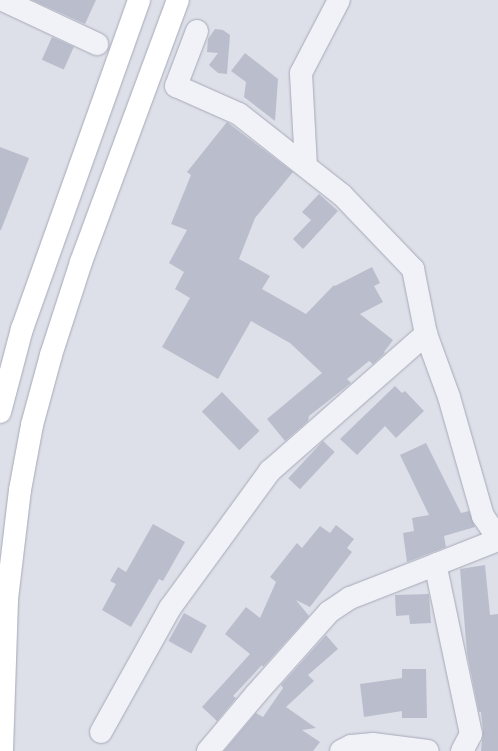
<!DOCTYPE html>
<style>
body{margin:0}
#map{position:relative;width:498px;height:751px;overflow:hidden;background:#dde0e9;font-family:Helvetica,sans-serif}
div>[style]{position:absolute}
.building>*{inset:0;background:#babdcc;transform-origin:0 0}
.roads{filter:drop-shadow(0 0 1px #a6a9b7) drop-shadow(0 0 1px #a6a9b7)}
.minor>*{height:22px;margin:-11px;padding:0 11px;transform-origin:11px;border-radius:11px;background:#f1f2f7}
.highway>*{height:22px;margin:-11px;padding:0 11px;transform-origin:11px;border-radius:11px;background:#fff}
span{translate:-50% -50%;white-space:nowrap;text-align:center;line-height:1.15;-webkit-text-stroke:3.5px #edeff6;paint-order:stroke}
</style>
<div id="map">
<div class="building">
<div style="clip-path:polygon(32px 0,96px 0,85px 24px)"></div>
<div style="clip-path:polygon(215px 29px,223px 30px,230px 35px,227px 74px,218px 73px,209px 65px,218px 53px,207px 52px,208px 39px)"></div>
<div style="left:52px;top:37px;width:24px;height:25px;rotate:24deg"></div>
<div style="clip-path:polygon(245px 53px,278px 79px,275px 121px,244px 97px,246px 82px,231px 71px)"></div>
<div style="clip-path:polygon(227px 122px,293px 172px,255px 218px,239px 259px,270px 276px,262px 289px,306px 314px,334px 285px,335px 286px,372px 267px,380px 283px,374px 286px,383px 302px,360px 314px,393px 340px,384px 352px,385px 353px,373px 364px,369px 361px,347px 379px,351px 383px,309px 416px,308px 421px,285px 441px,267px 419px,322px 373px,290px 343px,251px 321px,218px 379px,162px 347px,190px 298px,175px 289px,184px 272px,169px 263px,187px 230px,171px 224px,191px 175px,187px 172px)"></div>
<div style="clip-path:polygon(0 147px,29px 158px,1px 230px,0 230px)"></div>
<div style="clip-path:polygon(319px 194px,338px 211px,303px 249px,293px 239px,311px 220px,302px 212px)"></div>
<div style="clip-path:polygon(395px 386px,402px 393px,405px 391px,424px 411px,396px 438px,385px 426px,357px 455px,340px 439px)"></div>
<div style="left:222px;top:392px;width:54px;height:28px;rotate:46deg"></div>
<div style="left:323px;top:441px;width:16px;height:51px;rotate:43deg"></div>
<div style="clip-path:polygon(426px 443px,461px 513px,469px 511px,475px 527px,444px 536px,446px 547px,407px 562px,403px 533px,414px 531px,412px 518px,429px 515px,400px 455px)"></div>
<div style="clip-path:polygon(153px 524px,185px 542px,163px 581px,159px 579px,131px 627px,102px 610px,116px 584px,110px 581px,118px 567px,126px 572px)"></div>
<div style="clip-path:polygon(336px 525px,354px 539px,347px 548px,352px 552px,310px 607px,296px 600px,309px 616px,263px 667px,262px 665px,233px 696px,236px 698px,217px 721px,202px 707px,250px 654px,225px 634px,246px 607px,260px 618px,276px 582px,270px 577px,297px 543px,302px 548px,320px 526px,330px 533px)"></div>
<div style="clip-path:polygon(485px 565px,490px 615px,498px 614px,498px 751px,481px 751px,483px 731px,481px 712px,479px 712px,467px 653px,460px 569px)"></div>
<div style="clip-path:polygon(429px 594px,431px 623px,410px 624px,409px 615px,396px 616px,395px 595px)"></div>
<div style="left:184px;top:613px;width:26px;height:32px;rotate:29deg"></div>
<div style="clip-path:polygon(326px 635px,338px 649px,308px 675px,314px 681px,286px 707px,316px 728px,302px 730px,320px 742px,313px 751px,224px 751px,256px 713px,263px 717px,283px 688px,281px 685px)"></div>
<div style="clip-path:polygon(402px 669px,426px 669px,427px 718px,402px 718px,402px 711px,364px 717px,360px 684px,402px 678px)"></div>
</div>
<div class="roads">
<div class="minor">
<div style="left:3px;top:0;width:104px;rotate:25.1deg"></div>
<div style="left:197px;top:31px;width:59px;rotate:110.9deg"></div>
<div style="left:176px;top:86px;width:69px;rotate:24deg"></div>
<div style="left:239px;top:114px;width:131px;rotate:38.2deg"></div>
<div style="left:342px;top:195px;width:103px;rotate:46.2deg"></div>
<div style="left:413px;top:269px;width:66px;rotate:78.7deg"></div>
<div style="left:426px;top:334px;width:67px;rotate:69.9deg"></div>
<div style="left:449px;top:397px;width:124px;rotate:74.1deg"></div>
<div style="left:483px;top:516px;width:27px;rotate:56deg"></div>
<div style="left:306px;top:166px;width:93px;rotate:-93.1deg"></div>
<div style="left:301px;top:73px;width:82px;rotate:-62.5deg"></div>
<div style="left:101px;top:732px;width:142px;rotate:-60.9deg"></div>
<div style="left:170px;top:608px;width:170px;rotate:-53.9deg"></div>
<div style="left:270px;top:471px;width:208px;rotate:-41.3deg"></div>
<div style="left:208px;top:751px;width:75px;rotate:-49.9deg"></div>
<div style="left:256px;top:694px;width:110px;rotate:-48.3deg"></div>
<div style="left:329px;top:612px;width:25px;rotate:-34deg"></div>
<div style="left:350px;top:598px;width:93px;rotate:-21.3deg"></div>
<div style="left:341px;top:751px;width:11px;rotate:-27deg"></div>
<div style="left:351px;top:746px;width:22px;rotate:-5deg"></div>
<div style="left:373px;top:744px;width:55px;rotate:7.3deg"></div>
<div style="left:462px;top:751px;width:19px;rotate:-62deg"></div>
<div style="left:471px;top:734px;width:166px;rotate:-101.9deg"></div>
<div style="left:437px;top:572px;width:8px;rotate:-90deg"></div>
<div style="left:437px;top:564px;width:66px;rotate:-21.5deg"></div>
</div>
<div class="highway">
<div style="left:0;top:412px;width:86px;rotate:-75.2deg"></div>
<div style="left:22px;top:329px;width:349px;rotate:-70.4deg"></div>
<div style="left:2px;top:751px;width:152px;rotate:-88.1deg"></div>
<div style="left:7px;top:599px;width:110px;rotate:-83.2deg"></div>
<div style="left:20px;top:490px;width:66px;rotate:-79.5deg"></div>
<div style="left:32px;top:425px;width:73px;rotate:-74.8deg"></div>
<div style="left:51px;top:355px;width:98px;rotate:-72.1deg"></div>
<div style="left:81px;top:262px;width:279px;rotate:-69.7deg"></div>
</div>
</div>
</div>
